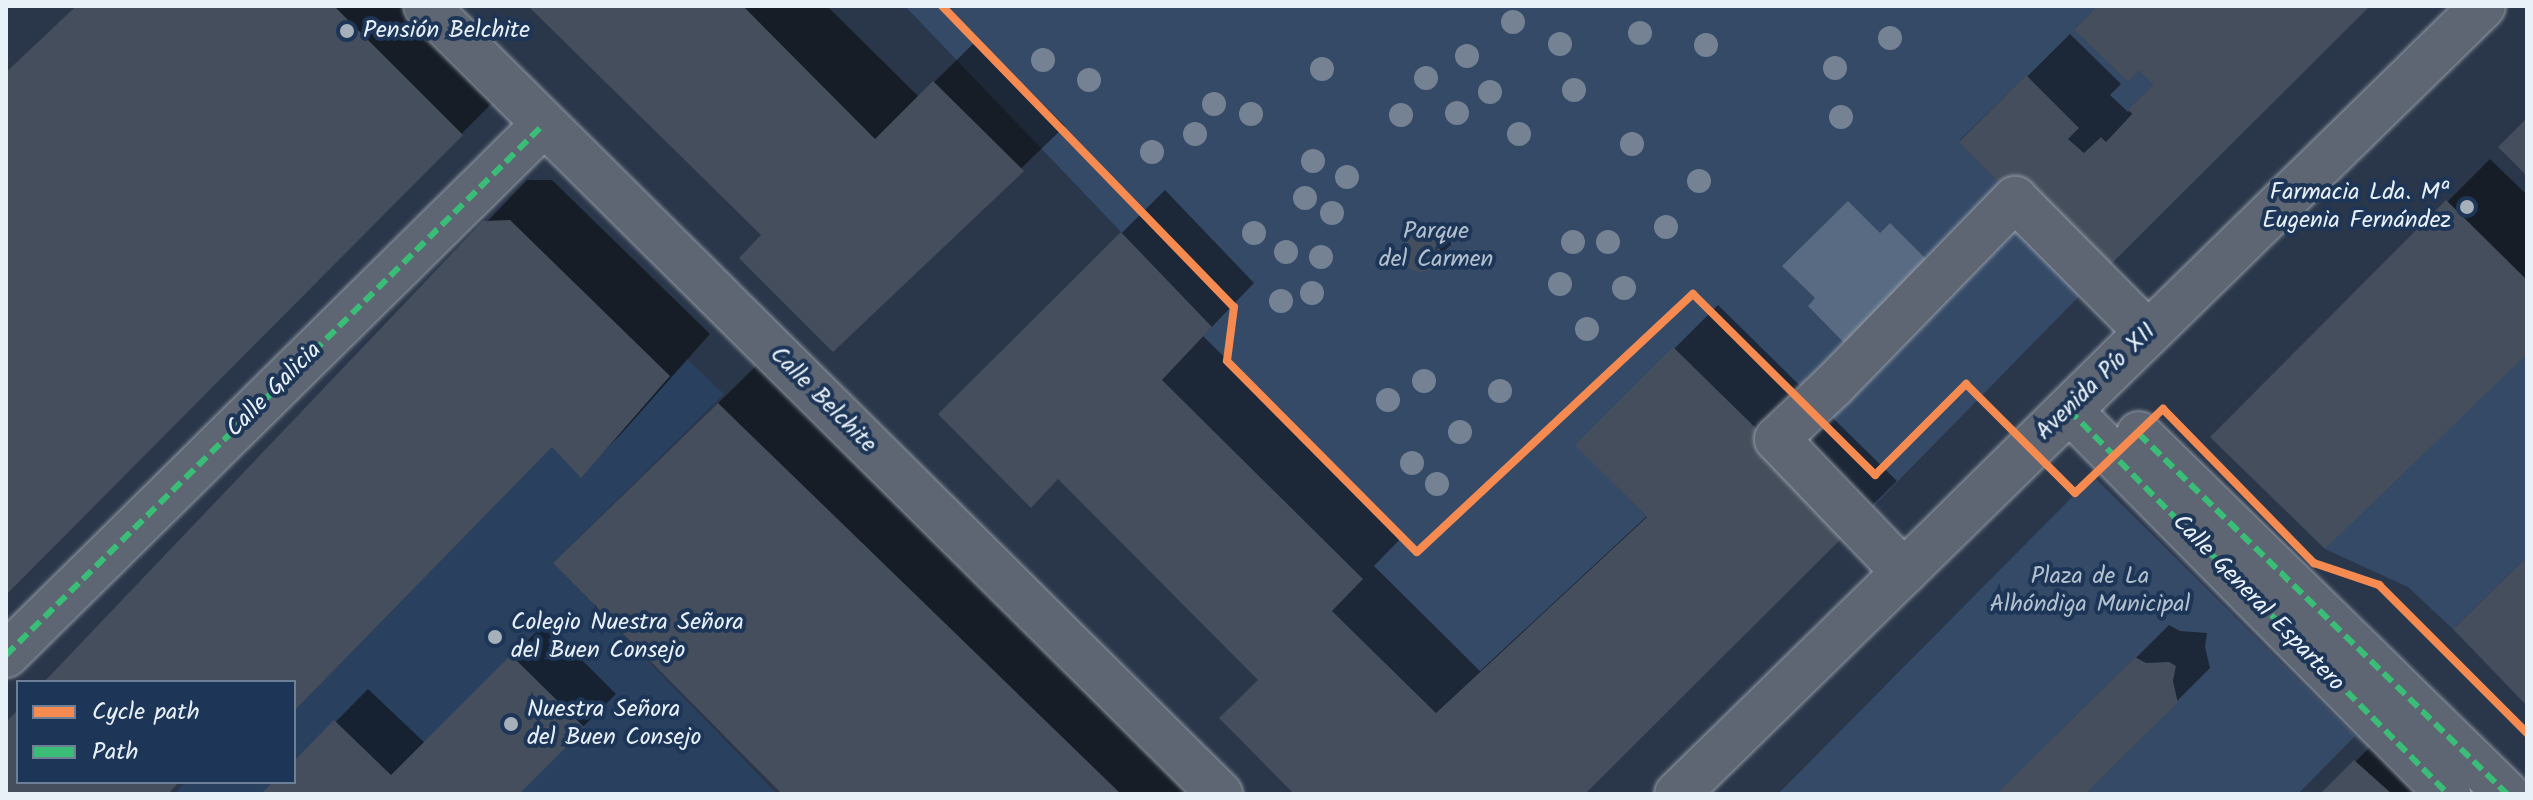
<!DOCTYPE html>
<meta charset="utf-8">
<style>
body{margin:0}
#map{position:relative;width:2533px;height:800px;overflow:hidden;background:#2a374a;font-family:Kalam,sans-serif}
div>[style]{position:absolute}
.built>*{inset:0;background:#2a405f}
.green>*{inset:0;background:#354a67}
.water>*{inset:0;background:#586b83}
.shadow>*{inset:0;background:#0007}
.building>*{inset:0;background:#444e5c}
.round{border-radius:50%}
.roads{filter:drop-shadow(0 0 2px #959da7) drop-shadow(0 0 2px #959da7)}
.minor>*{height:44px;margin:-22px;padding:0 22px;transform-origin:22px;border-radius:22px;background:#5d6672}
.quiet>*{height:6px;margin-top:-3px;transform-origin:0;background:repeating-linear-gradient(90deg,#3abd76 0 12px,transparent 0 18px)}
.cycleway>*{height:8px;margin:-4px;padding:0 4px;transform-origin:4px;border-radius:4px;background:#f68b52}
.trees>*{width:24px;height:24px;margin:-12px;border-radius:50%;background:#758293}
.dots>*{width:22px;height:22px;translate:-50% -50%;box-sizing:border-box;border:4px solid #1d3557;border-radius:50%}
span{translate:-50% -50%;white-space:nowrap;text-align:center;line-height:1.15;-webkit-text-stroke:8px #1d3557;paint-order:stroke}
.poi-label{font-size:24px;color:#e8f1f8}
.left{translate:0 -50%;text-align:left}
.right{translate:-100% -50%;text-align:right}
.park-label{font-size:24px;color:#b3c0ce}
.street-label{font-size:24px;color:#e8f1f8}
.frame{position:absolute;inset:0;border:8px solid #e8f1f8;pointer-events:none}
.legend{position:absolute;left:16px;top:680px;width:280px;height:104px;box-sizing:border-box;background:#1d3557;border:2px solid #6e8097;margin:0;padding:10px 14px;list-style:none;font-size:24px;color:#e8f1f8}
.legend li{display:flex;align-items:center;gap:16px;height:40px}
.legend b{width:40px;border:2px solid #6e8097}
</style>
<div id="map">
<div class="built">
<div style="clip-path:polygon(687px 359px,724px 394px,553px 563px,777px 794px,175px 794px,185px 782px,294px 782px,294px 711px,552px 447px,581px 477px)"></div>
</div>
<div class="green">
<div style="clip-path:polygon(905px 6px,2097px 6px,2074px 30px,2128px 82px,2139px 71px,2153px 85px,2128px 109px,2132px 114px,2106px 142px,2101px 137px,2084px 153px,2068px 139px,2079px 128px,2026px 75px,1959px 141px,2095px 280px,1855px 525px,1576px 445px,1647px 517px,1436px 713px,1332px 611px,1162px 380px,1212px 327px)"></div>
<div style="clip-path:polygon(2527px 347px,2527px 557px,2453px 629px,2408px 587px,2325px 549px)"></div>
<div style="clip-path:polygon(2093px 476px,2355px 736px,2298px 794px,2085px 794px,2178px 703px,2173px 681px,2176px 666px,2146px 663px,2135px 657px,1996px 794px,1778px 794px)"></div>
</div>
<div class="water">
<div style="clip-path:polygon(1848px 201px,1880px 233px,1890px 223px,1936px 269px,1853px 352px,1808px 306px,1815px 298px,1782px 266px)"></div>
</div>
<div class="shadow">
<div style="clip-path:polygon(76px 6px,420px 6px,504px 91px,6px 593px,6px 72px)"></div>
<div style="clip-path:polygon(531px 6px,827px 6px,919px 97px,978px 39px,1065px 126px,833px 350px,764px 235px)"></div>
<div style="clip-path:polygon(2100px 6px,2367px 6px,2095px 277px,1961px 142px,2070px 34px,2121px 84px,2110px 95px,2128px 112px,2155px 84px)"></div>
<div style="clip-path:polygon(2490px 159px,2527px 195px,2527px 351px,2213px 437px)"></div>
<div style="clip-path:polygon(527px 180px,552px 180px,710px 334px,622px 433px,581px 475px,552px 444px,294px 709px,294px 682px,47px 682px)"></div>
<div style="clip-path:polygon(1165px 190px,1254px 283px,1203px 336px,1404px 535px,1374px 566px,1480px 671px,1648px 515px,1578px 445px,1718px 305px,1897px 481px,1582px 794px,1297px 794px,1260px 680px,1059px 477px,940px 414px)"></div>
<div style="clip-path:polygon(1442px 223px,1450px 229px,1451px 245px,1424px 269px,1414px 268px,1407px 260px,1405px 249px,1425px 225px)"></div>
<div style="clip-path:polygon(760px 362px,1205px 794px,785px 794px,597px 522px)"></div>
<div style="clip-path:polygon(545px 623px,616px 694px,516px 794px,264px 794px,276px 782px,294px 782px,294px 764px,368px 689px,425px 743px)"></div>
<div style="clip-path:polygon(2169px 625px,2180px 631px,2207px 633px,2205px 647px,2210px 668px,2177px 701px,2082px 794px,1999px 794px)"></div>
<div style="clip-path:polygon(2393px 724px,2471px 794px,2323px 794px)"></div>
</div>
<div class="building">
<div style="clip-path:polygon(76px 6px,334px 6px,463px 135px,6px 595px,6px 72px)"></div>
<div style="clip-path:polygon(528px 6px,743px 6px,875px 139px,933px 81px,1024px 171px,833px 352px,739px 258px,761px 235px)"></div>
<div style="clip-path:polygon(2097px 6px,2370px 6px,2095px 280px,1959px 142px,2026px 75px,2079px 128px,2068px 139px,2084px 153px,2101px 137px,2106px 142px,2132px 114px,2128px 109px,2153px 85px,2139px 71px,2128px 82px,2074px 30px)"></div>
<div style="clip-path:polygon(2527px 118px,2527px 176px,2498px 147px)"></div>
<div style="clip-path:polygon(2446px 200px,2527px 280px,2527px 354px,2325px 549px,2210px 437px)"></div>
<div style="clip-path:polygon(510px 220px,670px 376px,581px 478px,552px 447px,294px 711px,294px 682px,44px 682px,483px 221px)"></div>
<div style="clip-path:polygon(1121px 232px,1212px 327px,1162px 380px,1363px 579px,1332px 611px,1436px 713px,1647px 517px,1575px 445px,1673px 347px,1855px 525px,1585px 794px,1294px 794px,1219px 718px,1258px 680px,1058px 479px,1031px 508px,938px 414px)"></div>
<div class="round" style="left:1402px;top:234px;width:38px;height:38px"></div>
<div style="clip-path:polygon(718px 403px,1121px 794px,782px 794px,553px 563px)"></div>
<div style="clip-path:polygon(2527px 557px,2527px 706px,2453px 629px)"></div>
<div style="clip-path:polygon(511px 655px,585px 728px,519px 794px,261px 794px,273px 782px,294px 782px,294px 761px,334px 720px,391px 775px)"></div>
<div style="clip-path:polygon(2135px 657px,2146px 663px,2169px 662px,2176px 666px,2173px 681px,2178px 703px,2085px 794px,1996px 794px)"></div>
<div style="clip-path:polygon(18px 710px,18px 782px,179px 782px,168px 794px,6px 794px,6px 722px)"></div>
<div style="clip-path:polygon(2354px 760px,2392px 794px,2320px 794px)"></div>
</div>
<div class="roads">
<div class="minor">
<div style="left:426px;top:6px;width:1119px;rotate:44.78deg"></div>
<div style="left:2015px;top:199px;width:187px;rotate:45.2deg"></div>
<div style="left:2147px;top:332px;width:342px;rotate:135.4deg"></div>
<div style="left:1904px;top:572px;width:184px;rotate:-133.7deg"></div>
<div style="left:1777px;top:439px;width:79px;rotate:-43.5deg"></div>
<div style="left:1834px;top:385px;width:260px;rotate:-45.8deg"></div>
<div style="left:2069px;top:410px;width:540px;rotate:45.38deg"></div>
<div style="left:2139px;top:434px;width:515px;rotate:44.37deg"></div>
<div style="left:6px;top:655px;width:754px;rotate:-44.62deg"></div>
<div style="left:1677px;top:794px;width:1127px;rotate:-44.35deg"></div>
</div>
</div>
<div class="quiet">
<div style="left:2069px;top:410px;width:540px;rotate:45.38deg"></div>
<div style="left:2139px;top:434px;width:515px;rotate:44.37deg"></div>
<div style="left:6px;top:655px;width:754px;rotate:-44.62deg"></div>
</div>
<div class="cycleway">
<div style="left:942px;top:6px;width:419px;rotate:45.9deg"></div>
<div style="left:1234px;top:307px;width:54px;rotate:97.4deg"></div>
<div style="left:1227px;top:361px;width:269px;rotate:45.2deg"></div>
<div style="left:1417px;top:552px;width:378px;rotate:-43.1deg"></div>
<div style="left:1693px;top:294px;width:257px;rotate:44.8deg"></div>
<div style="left:1875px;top:475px;width:129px;rotate:-45deg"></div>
<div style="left:1966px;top:384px;width:154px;rotate:45deg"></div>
<div style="left:2075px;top:493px;width:122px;rotate:-43.7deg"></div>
<div style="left:2163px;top:409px;width:216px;rotate:45.6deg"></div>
<div style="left:2314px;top:563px;width:69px;rotate:18.7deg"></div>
<div style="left:2379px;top:585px;width:209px;rotate:45deg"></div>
</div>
<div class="trees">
<div style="left:1513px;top:22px"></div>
<div style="left:1640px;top:33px"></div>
<div style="left:1890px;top:38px"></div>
<div style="left:1560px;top:44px"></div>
<div style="left:1706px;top:45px"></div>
<div style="left:1467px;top:56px"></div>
<div style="left:1043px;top:60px"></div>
<div style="left:1835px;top:68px"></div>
<div style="left:1322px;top:69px"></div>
<div style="left:1426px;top:78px"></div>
<div style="left:1089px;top:80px"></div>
<div style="left:1574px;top:90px"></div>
<div style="left:1490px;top:92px"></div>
<div style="left:1214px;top:104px"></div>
<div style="left:1457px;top:113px"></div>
<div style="left:1251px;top:114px"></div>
<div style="left:1401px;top:115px"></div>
<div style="left:1841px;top:117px"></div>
<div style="left:1195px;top:134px"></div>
<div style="left:1519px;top:134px"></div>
<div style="left:1632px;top:144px"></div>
<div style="left:1152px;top:152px"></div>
<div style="left:1313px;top:161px"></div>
<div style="left:1347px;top:177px"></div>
<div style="left:1699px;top:181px"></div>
<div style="left:1305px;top:198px"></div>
<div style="left:1332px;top:213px"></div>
<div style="left:1666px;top:227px"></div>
<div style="left:1254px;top:233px"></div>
<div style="left:1573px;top:242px"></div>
<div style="left:1608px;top:242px"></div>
<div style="left:1286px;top:252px"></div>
<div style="left:1321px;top:257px"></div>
<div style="left:1560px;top:284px"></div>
<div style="left:1624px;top:288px"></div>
<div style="left:1312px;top:293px"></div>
<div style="left:1281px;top:301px"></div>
<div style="left:1587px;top:329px"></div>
<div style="left:1424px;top:381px"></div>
<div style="left:1500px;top:391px"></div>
<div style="left:1388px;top:400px"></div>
<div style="left:1460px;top:432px"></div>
<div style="left:1412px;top:463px"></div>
<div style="left:1437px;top:484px"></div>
</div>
<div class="dots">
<div style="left:347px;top:31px;background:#a6b0bb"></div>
<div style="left:2467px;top:207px;background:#a6b0bb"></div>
<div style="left:495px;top:637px;background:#a6b0bb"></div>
<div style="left:511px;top:724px;background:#a6b0bb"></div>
</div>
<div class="poi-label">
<span class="left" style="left:363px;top:31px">Pensión Belchite</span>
<span class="right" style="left:2451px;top:207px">Farmacia Lda. Mª<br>Eugenia Fernández</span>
<span class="left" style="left:511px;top:637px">Colegio Nuestra Señora<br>del Buen Consejo</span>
<span class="left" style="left:527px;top:724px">Nuestra Señora<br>del Buen Consejo</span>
</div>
<div class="park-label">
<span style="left:1436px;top:246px">Parque<br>del Carmen</span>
<span style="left:2090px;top:591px">Plaza de La<br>Alhóndiga Municipal</span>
</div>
<div class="street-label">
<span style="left:2096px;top:382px;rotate:-44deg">Avenida Pío XII</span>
<span style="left:274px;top:390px;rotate:-45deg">Calle Galicia</span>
<span style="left:823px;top:400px;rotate:45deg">Calle Belchite</span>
<span style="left:2258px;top:603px;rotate:46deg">Calle General Espartero</span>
</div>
<div class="frame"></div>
<ul class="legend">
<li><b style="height:10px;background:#f68b52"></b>Cycle path</li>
<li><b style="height:10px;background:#3abd76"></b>Path</li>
</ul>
</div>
